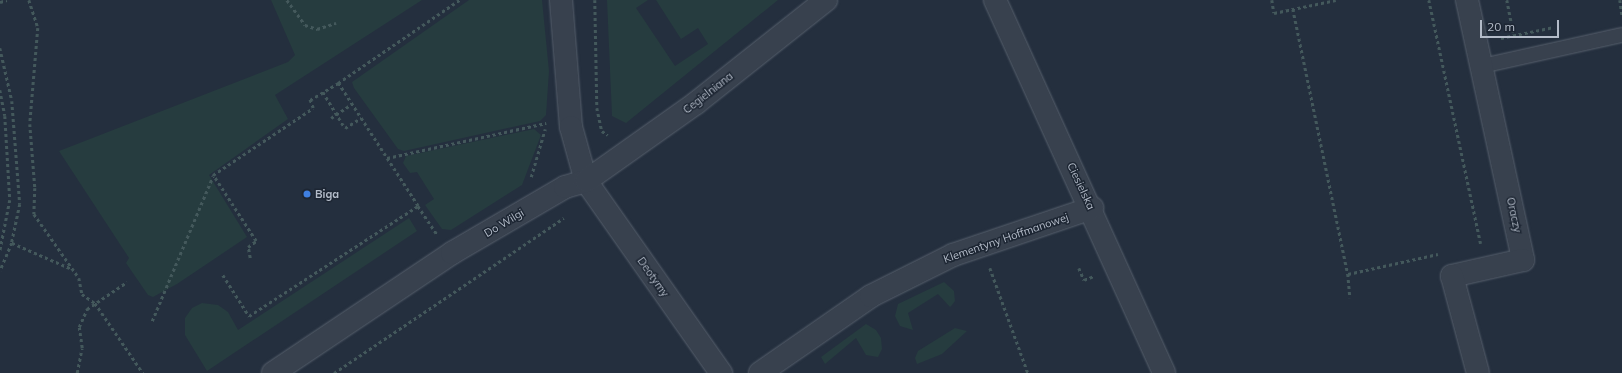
<!DOCTYPE html>
<style>
body{margin:0}
#map{position:relative;width:1622px;height:373px;overflow:hidden;background:#242f3e;font-family:Mulish,sans-serif}
div>[style]{position:absolute}
.green>*{inset:0;background:#263c3f}
.path>*{height:2.5px;margin-top:-1.25px;transform-origin:0;background:repeating-linear-gradient(90deg,#44595c 0 3px,transparent 0 6px)}
.roads{filter:drop-shadow(0 0 1px #565f6c) drop-shadow(0 0 1px #565f6c)}
.lane>*{height:14px;margin:-7px;padding:0 7px;transform-origin:7px;border-radius:7px;background:#38414e}
.street>*{height:22px;margin:-11px;padding:0 11px;transform-origin:11px;border-radius:11px;background:#38414e}
.dots>*{width:11px;height:11px;translate:-50% -50%;box-sizing:border-box;border:2px solid #1d2633;border-radius:50%}
span{translate:-50% -50%;white-space:nowrap;text-align:center;line-height:1.15;-webkit-text-stroke:3px #1d2633;paint-order:stroke}
.street-label{font-size:11px;color:#b4bcc9}
.poi-label{font-size:11px;color:#b4bcc9;font-weight:700}
.left{translate:0 -50%;text-align:left}
.scale{position:absolute;left:1480px;top:20px;width:79px;height:18px;box-sizing:border-box;border:2px solid #b4bcc9;border-top:0;padding-left:5px;font-size:12px;line-height:14px;white-space:nowrap;color:#b4bcc9;-webkit-text-stroke:3px #1d2633;paint-order:stroke}
</style>
<div id="map">
<div class="green">
<div style="clip-path:polygon(271px 0,422px 0,275px 95px,288px 119px,209px 175px,247px 237px,177px 284px,153px 297px,148px 295px,126px 263px,129px 258px,59px 151px,288px 62px,295px 55px)"></div>
<div style="clip-path:polygon(469px 0,542px 0,549px 71px,546px 115px,540px 121px,404px 151px,398px 149px,354px 88px,352px 82px)"></div>
<div style="clip-path:polygon(607px 0,648px 0,636px 8px,675px 66px,708px 44px,698px 28px,681px 39px,656px 0,778px 0,626px 123px,612px 116px)"></div>
<div style="clip-path:polygon(534px 129px,541px 135px,522px 185px,451px 230px,442px 229px,425px 205px,434px 199px,417px 172px,410px 173px,403px 163px,406px 156px)"></div>
<div style="clip-path:polygon(409px 218px,417px 231px,207px 371px,185px 335px,185px 318px,192px 308px,202px 303px,218px 305px,228px 312px,238px 330px)"></div>
<div style="clip-path:polygon(944px 282px,954px 291px,955px 301px,952px 305px,950px 307px,938px 294px,908px 313px,913px 330px,900px 326px,895px 316px,898px 304px)"></div>
<div style="clip-path:polygon(866px 324px,876px 330px,881px 338px,882px 349px,878px 357px,866px 355px,856px 338px,825px 364px,821px 357px)"></div>
<div style="clip-path:polygon(955px 328px,967px 331px,942px 354px,917px 364px,915px 358px,918px 351px)"></div>
</div>
<div class="path">
<div style="left:29px;top:0;width:29px;rotate:72deg"></div>
<div style="left:38px;top:28px;width:96px;rotate:94.8deg"></div>
<div style="left:30px;top:124px;width:64px;rotate:85.5deg"></div>
<div style="left:35px;top:188px;width:26px;rotate:92deg"></div>
<div style="left:34px;top:214px;width:78px;rotate:54.9deg"></div>
<div style="left:79px;top:278px;width:16px;rotate:79deg"></div>
<div style="left:82px;top:294px;width:16px;rotate:35deg"></div>
<div style="left:95px;top:303px;width:85px;rotate:55.6deg"></div>
<div style="left:287px;top:0;width:31px;rotate:54deg"></div>
<div style="left:305px;top:25px;width:13px;rotate:18deg"></div>
<div style="left:317px;top:29px;width:20px;rotate:-18deg"></div>
<div style="left:595px;top:0;width:108px;rotate:88.9deg"></div>
<div style="left:597px;top:108px;width:24px;rotate:78deg"></div>
<div style="left:602px;top:131px;width:7px;rotate:34deg"></div>
<div style="left:1272px;top:0;width:13px;rotate:81deg"></div>
<div style="left:1274px;top:13px;width:63px;rotate:-11.8deg"></div>
<div style="left:1429px;top:0;width:249px;rotate:78deg"></div>
<div style="left:1507px;top:0;width:36px;rotate:79deg"></div>
<div style="left:1620px;top:0;width:15px;rotate:82deg"></div>
<div style="left:0;top:2px;width:7px;rotate:-16deg"></div>
<div style="left:1293px;top:9px;width:271px;rotate:78.3deg"></div>
<div style="left:1348px;top:274px;width:92px;rotate:-12.5deg"></div>
<div style="left:1501px;top:38px;width:54px;rotate:-11.7deg"></div>
<div style="left:0;top:48px;width:54px;rotate:77.2deg"></div>
<div style="left:12px;top:101px;width:103px;rotate:85.6deg"></div>
<div style="left:20px;top:204px;width:40px;rotate:102deg"></div>
<div style="left:12px;top:243px;width:30px;rotate:113deg"></div>
<div style="left:0;top:90px;width:26px;rotate:79deg"></div>
<div style="left:5px;top:116px;width:84px;rotate:86.6deg"></div>
<div style="left:10px;top:200px;width:52px;rotate:101.1deg"></div>
<div style="left:323px;top:92px;width:42px;rotate:58.6deg"></div>
<div style="left:345px;top:128px;width:19px;rotate:-32deg"></div>
<div style="left:331px;top:118px;width:25px;rotate:-34deg"></div>
<div style="left:387px;top:158px;width:163px;rotate:-12.4deg"></div>
<div style="left:531px;top:177px;width:50px;rotate:-73.7deg"></div>
<div style="left:418px;top:206px;width:34px;rotate:56deg"></div>
<div style="left:12px;top:243px;width:65px;rotate:23.4deg"></div>
<div style="left:250px;top:258px;width:11px;rotate:-100deg"></div>
<div style="left:248px;top:247px;width:10px;rotate:-37deg"></div>
<div style="left:256px;top:241px;width:79px;rotate:-123.1deg"></div>
<div style="left:213px;top:175px;width:120px;rotate:-33.8deg"></div>
<div style="left:313px;top:108px;width:9px;rotate:-111deg"></div>
<div style="left:310px;top:100px;width:33px;rotate:-31deg"></div>
<div style="left:990px;top:268px;width:112px;rotate:70.1deg"></div>
<div style="left:1079px;top:268px;width:13px;rotate:67deg"></div>
<div style="left:1084px;top:280px;width:11px;rotate:-22deg"></div>
<div style="left:1348px;top:274px;width:24px;rotate:85deg"></div>
<div style="left:223px;top:275px;width:49px;rotate:57.6deg"></div>
<div style="left:249px;top:316px;width:202px;rotate:-33.1deg"></div>
<div style="left:418px;top:206px;width:147px;rotate:-123deg"></div>
<div style="left:338px;top:83px;width:147px;rotate:-34.4deg"></div>
<div style="left:152px;top:321px;width:157px;rotate:-67.2deg"></div>
<div style="left:77px;top:373px;width:25px;rotate:-79deg"></div>
<div style="left:82px;top:348px;width:21px;rotate:-98deg"></div>
<div style="left:79px;top:327px;width:20px;rotate:-66deg"></div>
<div style="left:87px;top:309px;width:48px;rotate:-34deg"></div>
<div style="left:334px;top:373px;width:277px;rotate:-34deg"></div>
</div>
<div class="roads">
<div class="lane">
<div style="left:1482px;top:66px;width:143px;rotate:-12.5deg"></div>
</div>
<div class="street">
<div style="left:561px;top:0;width:127px;rotate:85.5deg"></div>
<div style="left:571px;top:127px;width:56px;rotate:74.5deg"></div>
<div style="left:586px;top:181px;width:235px;rotate:54.9deg"></div>
<div style="left:995px;top:0;width:409px;rotate:65.6deg"></div>
<div style="left:1467px;top:0;width:266px;rotate:77.8deg"></div>
<div style="left:1523px;top:260px;width:73px;rotate:167.3deg"></div>
<div style="left:1452px;top:276px;width:100px;rotate:75deg"></div>
<div style="left:273px;top:373px;width:216px;rotate:-33.8deg"></div>
<div style="left:452px;top:253px;width:131px;rotate:-30.3deg"></div>
<div style="left:565px;top:187px;width:22px;rotate:-16deg"></div>
<div style="left:586px;top:181px;width:135px;rotate:-35.3deg"></div>
<div style="left:696px;top:103px;width:166px;rotate:-38.4deg"></div>
<div style="left:760px;top:373px;width:135px;rotate:-34.7deg"></div>
<div style="left:871px;top:296px;width:92px;rotate:-26.6deg"></div>
<div style="left:953px;top:255px;width:147px;rotate:-18.7deg"></div>
</div>
</div>
<div class="dots">
<div style="left:307px;top:194px;background:#3f7fe0"></div>
</div>
<div class="street-label">
<span style="left:708px;top:93px;rotate:-38deg">Cegielniana</span>
<span style="left:1081px;top:186px;rotate:65deg">Ciesielska</span>
<span style="left:1514px;top:215px;rotate:78deg">Oraczy</span>
<span style="left:504px;top:223px;rotate:-31deg">Do Wilgi</span>
<span style="left:1006px;top:238px;rotate:-19deg">Klementyny Hoffmanowej</span>
<span style="left:653px;top:277px;rotate:55deg">Deotymy</span>
</div>
<div class="poi-label">
<span class="left" style="left:315px;top:194px">Biga</span>
</div>
<div class="scale">20 m</div>
</div>
